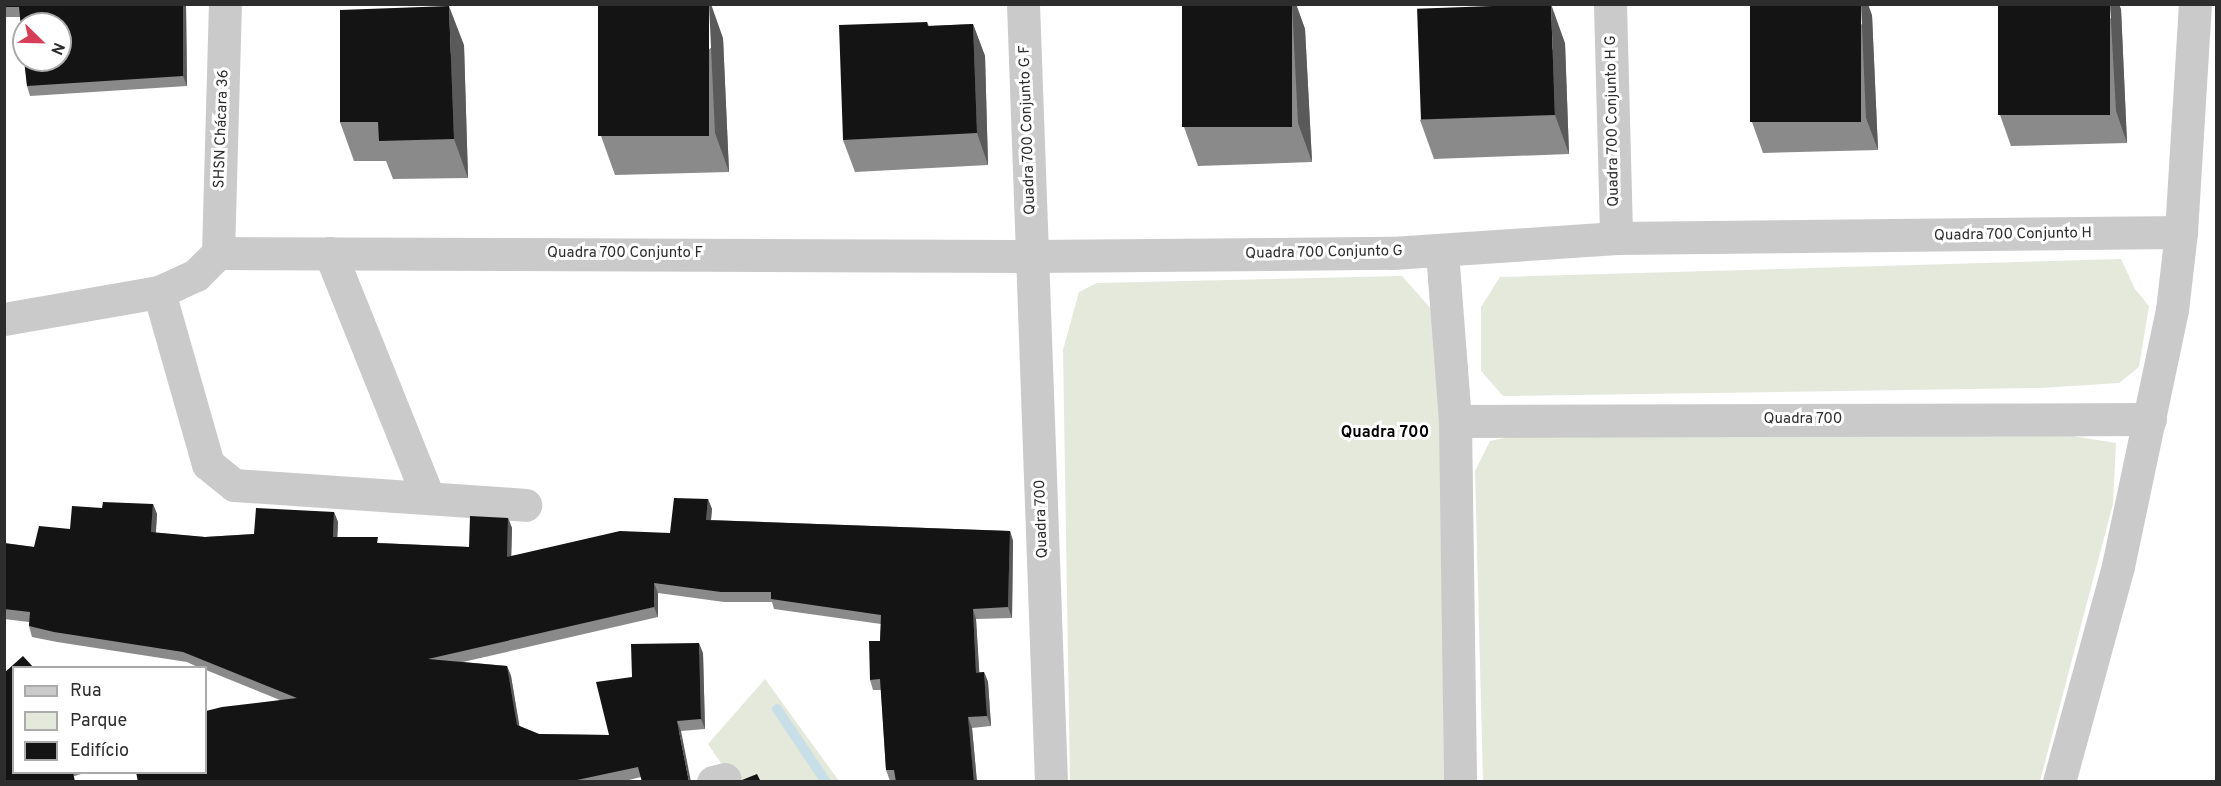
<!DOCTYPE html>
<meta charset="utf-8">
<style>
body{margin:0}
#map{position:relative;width:2221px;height:786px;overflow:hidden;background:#fff;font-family:Overpass,sans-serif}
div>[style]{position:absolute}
.green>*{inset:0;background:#e4e9dc}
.stream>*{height:10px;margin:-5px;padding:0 5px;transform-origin:5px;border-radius:5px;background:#c9dfe8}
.minor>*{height:33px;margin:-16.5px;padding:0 16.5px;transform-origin:16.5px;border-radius:16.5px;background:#cacaca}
.wall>*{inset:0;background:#8a8a8a}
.shaded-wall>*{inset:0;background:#5a5a5a}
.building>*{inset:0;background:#141414;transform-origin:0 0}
span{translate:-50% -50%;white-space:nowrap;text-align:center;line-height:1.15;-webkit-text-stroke:6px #fff;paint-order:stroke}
.street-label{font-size:15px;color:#2d2d2d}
.neighbourhood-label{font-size:16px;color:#000;font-weight:700}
.frame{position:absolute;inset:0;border:6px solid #2d2d2d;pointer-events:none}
.legend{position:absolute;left:12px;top:666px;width:195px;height:108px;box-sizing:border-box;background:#fff;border:2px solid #ababab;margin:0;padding:8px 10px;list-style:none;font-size:18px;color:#2d2d2d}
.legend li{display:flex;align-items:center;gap:12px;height:30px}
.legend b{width:30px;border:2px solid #ababab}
.north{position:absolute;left:12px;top:12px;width:60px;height:60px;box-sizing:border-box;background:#fff;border:2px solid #ababab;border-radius:50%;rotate:113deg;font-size:16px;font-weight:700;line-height:24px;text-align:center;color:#2d2d2d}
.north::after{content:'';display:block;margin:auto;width:21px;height:27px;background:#d63d56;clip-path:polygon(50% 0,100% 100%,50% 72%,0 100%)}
</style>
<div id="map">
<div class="green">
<div style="clip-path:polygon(2121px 259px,2135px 289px,2149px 306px,2139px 367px,2119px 383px,2041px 388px,1503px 396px,1481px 371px,1481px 307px,1500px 277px)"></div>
<div style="clip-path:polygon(1402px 276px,1439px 318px,1444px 781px,1070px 781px,1063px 350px,1079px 292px,1097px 283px)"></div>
<div style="clip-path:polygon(2054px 433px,2116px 443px,2113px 504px,2040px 781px,1483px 781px,1475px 471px,1490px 441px,1518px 435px)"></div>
<div style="clip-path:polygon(765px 679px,839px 781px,733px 781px,708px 744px)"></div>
</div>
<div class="stream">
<div style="left:777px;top:709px;width:88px;rotate:56.1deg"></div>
</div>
<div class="minor">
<div style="left:1023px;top:4px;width:779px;rotate:87.94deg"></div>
<div style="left:1610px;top:4px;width:234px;rotate:88.5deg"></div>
<div style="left:1442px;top:252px;width:169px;rotate:85.6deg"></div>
<div style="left:1455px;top:421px;width:361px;rotate:89.2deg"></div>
<div style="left:218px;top:253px;width:814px;rotate:0.21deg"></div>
<div style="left:1032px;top:256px;width:360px;rotate:-0.5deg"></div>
<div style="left:1392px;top:253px;width:225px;rotate:-3.8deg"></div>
<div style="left:1616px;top:238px;width:565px;rotate:-0.61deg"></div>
<div style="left:218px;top:253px;width:249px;rotate:-88.4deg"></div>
<div style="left:330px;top:253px;width:263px;rotate:68.1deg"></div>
<div style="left:159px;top:292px;width:179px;rotate:74.1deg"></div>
<div style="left:208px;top:464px;width:33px;rotate:39deg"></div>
<div style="left:234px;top:485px;width:292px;rotate:3.9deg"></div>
<div style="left:4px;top:319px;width:157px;rotate:-9.9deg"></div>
<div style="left:159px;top:292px;width:41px;rotate:-24.7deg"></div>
<div style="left:196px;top:275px;width:31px;rotate:-45deg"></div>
<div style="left:1455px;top:421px;width:695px;rotate:-0.16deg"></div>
<div style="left:713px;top:782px;width:12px;rotate:-14deg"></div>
<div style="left:2059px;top:782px;width:224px;rotate:-74.7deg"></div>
<div style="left:2118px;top:566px;width:262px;rotate:-78.1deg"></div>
<div style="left:2172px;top:310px;width:79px;rotate:-83.4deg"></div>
<div style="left:2181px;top:232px;width:228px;rotate:-86.5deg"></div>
</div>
<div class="wall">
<div style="clip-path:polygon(4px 4px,186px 4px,187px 86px,30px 96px,27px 86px,20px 17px,4px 17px)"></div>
<div style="clip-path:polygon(1182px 4px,1296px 4px,1305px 29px,1312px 162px,1198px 166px,1184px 127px)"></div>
<div style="clip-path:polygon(2121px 9px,2127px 143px,2011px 146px,2000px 115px)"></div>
<div style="clip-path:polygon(1872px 15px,1878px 150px,1763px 153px,1752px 122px)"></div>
<div style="clip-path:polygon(927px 22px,929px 26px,973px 24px,985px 56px,988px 165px,855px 172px,843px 140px)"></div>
<div style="clip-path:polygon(723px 38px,729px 172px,615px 175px,601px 136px)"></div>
<div style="clip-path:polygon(1565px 43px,1569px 154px,1434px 159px,1420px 120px)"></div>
<div style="clip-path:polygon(464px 45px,468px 178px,393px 179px,386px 161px,354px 161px,340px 122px)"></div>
<div style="clip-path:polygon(708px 499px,712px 509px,711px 520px,1010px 531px,1013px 541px,1012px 618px,976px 619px,979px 672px,984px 672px,988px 682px,991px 726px,972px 728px,977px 782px,896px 782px,896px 780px,890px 781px,886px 770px,881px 690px,873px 690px,870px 680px,880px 641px,881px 624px,774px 609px,772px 602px,724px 602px,658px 593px,658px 617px,463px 662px,507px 666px,511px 676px,519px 726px,539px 734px,609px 735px,632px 677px,703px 653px,705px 729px,681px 731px,641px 777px,621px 782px,138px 782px,280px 700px,206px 670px,206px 668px,200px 668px,187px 662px,57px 642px,32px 637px,29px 626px,29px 622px,4px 619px,4px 543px,34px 547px,70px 529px,102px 508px,153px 504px,157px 514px,156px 533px,205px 537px,254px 534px,334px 512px,338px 522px,337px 537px,380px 543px,469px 547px,508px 518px,512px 528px,511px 556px,670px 533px)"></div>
<div style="clip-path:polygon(14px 772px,87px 772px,75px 776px)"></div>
</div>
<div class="shaded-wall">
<div style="clip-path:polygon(183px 4px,186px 4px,187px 86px,183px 76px)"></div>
<div style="clip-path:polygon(709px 4px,711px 4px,723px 38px,729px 172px,715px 133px)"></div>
<div style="clip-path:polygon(1292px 4px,1296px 4px,1305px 29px,1312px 162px,1298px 123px)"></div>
<div style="clip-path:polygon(1551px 4px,1565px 43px,1569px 154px,1555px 115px)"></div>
<div style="clip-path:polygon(1861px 4px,1868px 4px,1872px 15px,1878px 150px,1866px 118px)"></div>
<div style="clip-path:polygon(2110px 4px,2119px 4px,2121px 9px,2127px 143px,2116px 111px)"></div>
<div style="clip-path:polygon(449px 6px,464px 45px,468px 178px,454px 139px)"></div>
<div style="clip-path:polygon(973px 24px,985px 56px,988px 165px,977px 133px)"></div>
<div style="clip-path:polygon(708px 499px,712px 509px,710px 530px,706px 520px)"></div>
<div style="clip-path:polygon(153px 504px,157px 514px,155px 542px,151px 532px)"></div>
<div style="clip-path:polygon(334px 512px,338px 522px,337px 547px,333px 537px)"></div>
<div style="clip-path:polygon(508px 518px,512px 528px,511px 567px,507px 557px)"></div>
<div style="clip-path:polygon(1010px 531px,1013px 541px,1012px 618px,1008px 607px)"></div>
<div style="clip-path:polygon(654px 583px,658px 593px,658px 617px,654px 607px)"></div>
<div style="clip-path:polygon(973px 609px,976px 619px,980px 683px,976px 673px)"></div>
<div style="clip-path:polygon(699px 643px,703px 653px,705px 729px,701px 719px)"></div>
<div style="clip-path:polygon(507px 666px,511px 676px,521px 735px,517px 725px)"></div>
<div style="clip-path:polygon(984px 672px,988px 682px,991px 726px,987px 716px)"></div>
<div style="clip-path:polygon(968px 717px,972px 728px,977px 782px,974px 782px)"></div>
<div style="clip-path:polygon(677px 721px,681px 731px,691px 782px,689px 782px)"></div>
</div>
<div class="building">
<div style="clip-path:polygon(4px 4px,183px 4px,183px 76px,27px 86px,24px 60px,60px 60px,60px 24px,24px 24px,24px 58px,19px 7px,4px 7px)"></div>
<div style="left:598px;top:4px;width:111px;height:132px"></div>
<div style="left:1182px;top:4px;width:110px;height:123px"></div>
<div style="left:1551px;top:4px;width:111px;height:134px;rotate:88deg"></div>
<div style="left:1750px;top:4px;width:111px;height:118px"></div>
<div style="left:1998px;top:4px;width:112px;height:111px"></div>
<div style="clip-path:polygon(449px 6px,454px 139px,379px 141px,378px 122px,340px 122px,340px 10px)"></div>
<div style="clip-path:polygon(927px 22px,928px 26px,973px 24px,977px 133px,843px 140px,839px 25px)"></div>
<div style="clip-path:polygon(674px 498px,708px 499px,706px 520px,1010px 531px,1008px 607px,973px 609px,976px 673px,984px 672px,987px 716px,968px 717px,974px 782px,896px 782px,894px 770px,886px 770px,880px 679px,870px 680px,869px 641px,880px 641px,881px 615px,771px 599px,771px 592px,721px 592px,654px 583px,654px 607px,428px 659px,507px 666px,517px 725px,539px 734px,609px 735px,596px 682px,632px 677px,631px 644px,699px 643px,701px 719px,677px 721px,689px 782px,642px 782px,638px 767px,577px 780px,577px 782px,138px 782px,136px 772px,206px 772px,206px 711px,222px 707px,297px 698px,183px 652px,54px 632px,29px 626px,30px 612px,4px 609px,4px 543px,34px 547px,39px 526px,70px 529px,72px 506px,102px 508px,103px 502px,153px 504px,151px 532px,205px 537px,254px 534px,256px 508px,334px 512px,333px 537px,378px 537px,377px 543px,469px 547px,470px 516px,508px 518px,507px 557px,620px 531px,670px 533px)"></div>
<div style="clip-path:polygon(23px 656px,34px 668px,14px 668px,14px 772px,73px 772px,75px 782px,4px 782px,4px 673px)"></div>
<div style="clip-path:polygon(757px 774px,761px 782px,737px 782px)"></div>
</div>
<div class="street-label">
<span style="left:1613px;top:121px;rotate:-91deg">Quadra 700 Conjunto H G</span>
<span style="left:222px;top:129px;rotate:-88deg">SHSN Chácara 36</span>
<span style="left:1028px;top:130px;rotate:-92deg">Quadra 700 Conjunto G F</span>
<span style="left:2013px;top:235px;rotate:-1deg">Quadra 700 Conjunto H</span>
<span style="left:1324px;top:253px;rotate:-1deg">Quadra 700 Conjunto G</span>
<span style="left:625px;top:254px">Quadra 700 Conjunto F</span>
<span style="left:1803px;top:420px">Quadra 700</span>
<span style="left:1042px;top:519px;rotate:-92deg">Quadra 700</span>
</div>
<div class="neighbourhood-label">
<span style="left:1385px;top:433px">Quadra 700</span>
</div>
<div class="frame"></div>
<ul class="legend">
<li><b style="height:8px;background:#cacaca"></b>Rua</li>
<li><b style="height:16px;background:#e4e9dc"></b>Parque</li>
<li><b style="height:16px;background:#141414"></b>Edifício</li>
</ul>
<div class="north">N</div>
</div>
